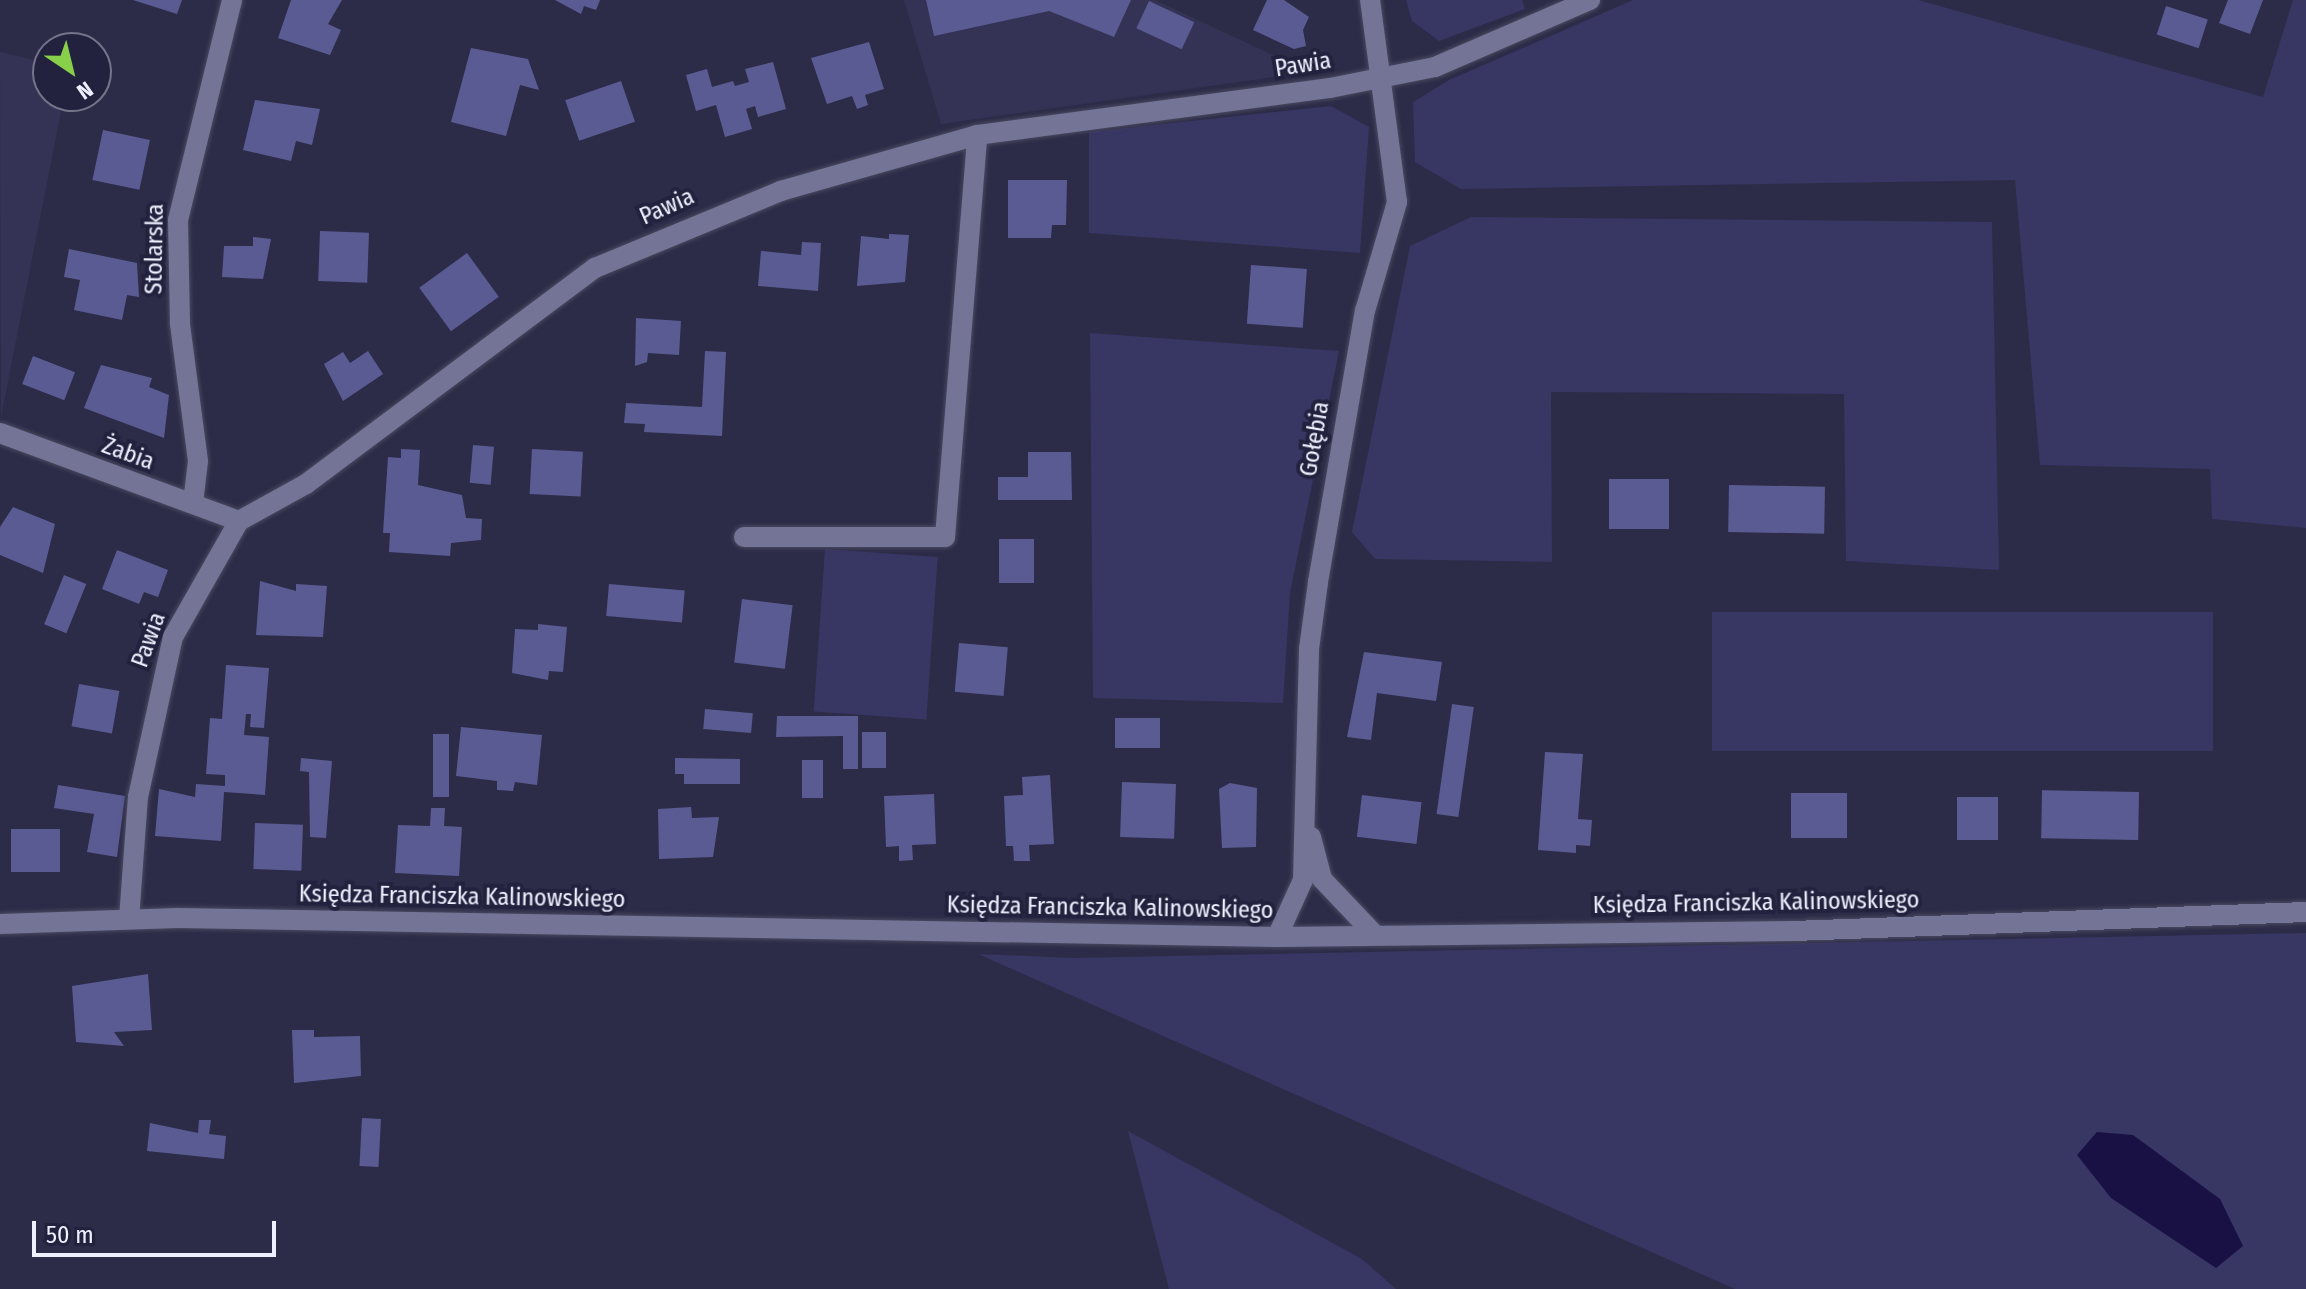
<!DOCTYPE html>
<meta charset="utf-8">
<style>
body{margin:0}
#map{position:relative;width:2306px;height:1289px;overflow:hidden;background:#2c2c48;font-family:"Fira Sans Condensed",sans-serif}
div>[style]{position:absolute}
.built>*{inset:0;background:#343356}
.green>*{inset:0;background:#383663;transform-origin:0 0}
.water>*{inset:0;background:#191144}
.building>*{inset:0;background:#5b5b94;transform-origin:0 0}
.roads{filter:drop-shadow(0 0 2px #494960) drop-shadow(0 0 2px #494960)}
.minor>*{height:20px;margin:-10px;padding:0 10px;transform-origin:10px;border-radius:10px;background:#747596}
span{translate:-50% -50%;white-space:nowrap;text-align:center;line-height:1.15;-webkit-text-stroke:8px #23223e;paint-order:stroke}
.street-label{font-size:24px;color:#eff0ff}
.north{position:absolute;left:32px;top:32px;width:80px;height:80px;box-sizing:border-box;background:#23223e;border:2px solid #75748b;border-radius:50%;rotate:145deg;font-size:22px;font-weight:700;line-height:32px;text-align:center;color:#eff0ff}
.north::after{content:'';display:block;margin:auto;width:28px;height:36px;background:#88cf4a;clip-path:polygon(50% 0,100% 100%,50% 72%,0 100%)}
.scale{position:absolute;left:32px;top:1221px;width:244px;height:36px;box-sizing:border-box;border:4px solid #eff0ff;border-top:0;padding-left:10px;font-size:24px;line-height:28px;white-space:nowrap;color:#eff0ff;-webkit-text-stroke:6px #23223e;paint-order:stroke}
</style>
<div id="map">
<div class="built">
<div style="clip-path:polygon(904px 0,1155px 0,1309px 72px,941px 124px)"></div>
<div style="clip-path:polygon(0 52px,48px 63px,48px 96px,64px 96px,1px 417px)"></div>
</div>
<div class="green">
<div style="clip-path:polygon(1406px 0,1522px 0,1525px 9px,1439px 41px,1412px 21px)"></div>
<div style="clip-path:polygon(1633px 0,1918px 0,2263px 97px,2293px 0,2306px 0,2306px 528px,2212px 519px,2210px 469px,2040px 465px,2015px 180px,1461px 189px,1415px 162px,1413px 102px,1449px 80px)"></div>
<div style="clip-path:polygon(1331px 106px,1369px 127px,1360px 253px,1089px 233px,1089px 132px)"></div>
<div style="clip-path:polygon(1471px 217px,1992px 222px,1999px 570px,1846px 561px,1844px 394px,1551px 392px,1552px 562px,1375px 559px,1352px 532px,1410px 246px)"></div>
<div style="clip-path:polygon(1090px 333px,1339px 351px,1290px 593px,1283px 703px,1093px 698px)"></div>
<div style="left:825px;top:549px;width:113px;height:163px;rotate:4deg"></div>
<div style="left:2213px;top:612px;width:139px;height:501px;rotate:90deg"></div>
<div style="clip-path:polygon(2306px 933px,2306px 1289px,1735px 1289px,978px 954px,1072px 958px)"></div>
<div style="clip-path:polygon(1128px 1131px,1362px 1259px,1396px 1289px,1169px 1289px)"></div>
</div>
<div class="water">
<div style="clip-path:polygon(2097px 1132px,2133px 1135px,2220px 1199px,2243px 1246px,2216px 1268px,2111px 1198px,2077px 1155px)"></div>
</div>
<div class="building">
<div style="clip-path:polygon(133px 0,182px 0,177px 14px)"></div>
<div style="clip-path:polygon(291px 0,342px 0,328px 24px,341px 30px,330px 55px,278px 38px)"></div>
<div style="clip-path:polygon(555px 0,600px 0,596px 10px,584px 6px,581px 14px)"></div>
<div style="clip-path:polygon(926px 0,1131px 0,1114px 37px,1049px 11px,934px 36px)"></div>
<div style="clip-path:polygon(1267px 0,1284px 0,1309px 17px,1303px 30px,1306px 46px,1294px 49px,1253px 30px)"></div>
<div style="clip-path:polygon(2228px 0,2263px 0,2250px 34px,2219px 23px)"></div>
<div style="left:1149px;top:1px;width:50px;height:30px;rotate:25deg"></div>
<div style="left:2166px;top:6px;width:44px;height:30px;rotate:18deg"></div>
<div style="clip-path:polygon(869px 42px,884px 89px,865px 95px,868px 105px,857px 109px,852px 96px,827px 104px,811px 58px)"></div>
<div style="clip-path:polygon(471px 48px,528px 59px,539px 90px,520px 85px,506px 136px,451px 122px)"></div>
<div style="clip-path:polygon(773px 62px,786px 109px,758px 117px,755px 106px,746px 109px,752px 129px,725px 137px,716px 105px,696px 111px,686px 75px,707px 69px,712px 87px,733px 81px,735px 86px,749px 82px,745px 69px)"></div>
<div style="left:621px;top:81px;width:43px;height:59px;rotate:71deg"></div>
<div style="clip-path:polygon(255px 100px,320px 109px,312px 145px,296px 141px,291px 161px,243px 150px)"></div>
<div style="left:103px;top:130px;width:48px;height:51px;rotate:12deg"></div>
<div style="clip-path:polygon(1008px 180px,1067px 180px,1066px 225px,1052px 225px,1051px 238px,1008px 238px)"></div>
<div style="left:320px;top:231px;width:49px;height:50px;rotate:2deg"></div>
<div style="clip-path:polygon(889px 234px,909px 235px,905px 282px,857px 286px,861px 236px,889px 239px)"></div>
<div style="clip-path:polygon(253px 237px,271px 239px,263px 279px,222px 277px,224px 246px,253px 246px)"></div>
<div style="clip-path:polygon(802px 242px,821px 243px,818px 291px,758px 286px,761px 251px,801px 255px)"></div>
<div style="clip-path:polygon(69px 249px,137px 263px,139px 297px,127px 295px,122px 320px,74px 310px,80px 280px,64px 277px)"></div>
<div style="left:467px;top:253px;width:54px;height:59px;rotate:54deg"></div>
<div style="left:1251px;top:265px;width:56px;height:59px;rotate:4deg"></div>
<div style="clip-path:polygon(636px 318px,681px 321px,679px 355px,648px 353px,647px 362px,635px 366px)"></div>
<div style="clip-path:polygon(368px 351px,383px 374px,343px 401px,324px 364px,343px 352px,350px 363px)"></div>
<div style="clip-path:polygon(705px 351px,726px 352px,722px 436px,644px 432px,645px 424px,624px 423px,626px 403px,702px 407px)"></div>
<div style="left:33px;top:356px;width:45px;height:30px;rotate:21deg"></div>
<div style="clip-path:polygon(101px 365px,152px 378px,149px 387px,169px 395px,164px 438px,84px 408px)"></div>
<div style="left:473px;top:445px;width:21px;height:38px;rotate:5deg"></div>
<div style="clip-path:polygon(401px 449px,420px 450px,418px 485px,462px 495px,466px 518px,482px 519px,481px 540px,451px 543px,450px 556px,389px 552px,390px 533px,383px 533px,388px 457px,401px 458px)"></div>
<div style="left:532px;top:449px;width:51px;height:45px;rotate:3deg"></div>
<div style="clip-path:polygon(1028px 452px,1071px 452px,1072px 500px,998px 500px,998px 477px,1028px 477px)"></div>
<div style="left:1669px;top:479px;width:50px;height:60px;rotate:90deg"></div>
<div style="left:1729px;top:485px;width:96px;height:47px;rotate:1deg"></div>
<div style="clip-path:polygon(13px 507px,55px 524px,43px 573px,0 555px,0 527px)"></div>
<div style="left:999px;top:539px;width:35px;height:44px"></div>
<div style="clip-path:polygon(117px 550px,168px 570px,158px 597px,144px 592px,139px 604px,102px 589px)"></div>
<div style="left:64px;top:575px;width:24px;height:53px;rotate:22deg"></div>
<div style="clip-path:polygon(260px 581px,296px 591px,296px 584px,327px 586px,323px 637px,256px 635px)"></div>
<div style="left:609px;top:584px;width:76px;height:32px;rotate:5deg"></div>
<div style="left:742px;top:599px;width:51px;height:64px;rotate:7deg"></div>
<div style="clip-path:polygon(538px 624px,567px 627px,563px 672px,549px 671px,548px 680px,512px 673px,515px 629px,538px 630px)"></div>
<div style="left:959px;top:643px;width:49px;height:49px;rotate:5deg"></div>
<div style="clip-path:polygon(1364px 652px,1442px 662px,1436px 701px,1377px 693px,1371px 740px,1347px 737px)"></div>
<div style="clip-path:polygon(226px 665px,269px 668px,264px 728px,250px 727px,251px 714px,246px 714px,244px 735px,269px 737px,265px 795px,224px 792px,221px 841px,155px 836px,159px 789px,195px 797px,196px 784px,225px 786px,225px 775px,206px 774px,210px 718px,222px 719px)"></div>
<div style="left:79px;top:684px;width:41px;height:43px;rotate:10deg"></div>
<div style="left:1452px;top:704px;width:22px;height:111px;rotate:8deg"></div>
<div style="left:705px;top:709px;width:48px;height:20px;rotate:5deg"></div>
<div style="clip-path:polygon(777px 716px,858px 716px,858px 769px,843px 769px,843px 736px,776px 737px)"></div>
<div style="left:1160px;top:718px;width:30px;height:45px;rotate:90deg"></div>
<div style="clip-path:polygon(461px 727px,542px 735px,537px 785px,515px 782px,513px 791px,497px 790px,497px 781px,456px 776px)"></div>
<div style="left:862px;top:732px;width:24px;height:36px"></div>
<div style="left:433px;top:734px;width:16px;height:63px"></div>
<div style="clip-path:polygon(1545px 752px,1583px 754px,1578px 819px,1592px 820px,1590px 846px,1576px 845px,1576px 853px,1538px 850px)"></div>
<div style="clip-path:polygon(301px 758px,332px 761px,326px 838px,310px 837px,309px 772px,300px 771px)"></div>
<div style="clip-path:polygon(675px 758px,740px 759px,740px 784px,684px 784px,684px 774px,675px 774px)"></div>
<div style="left:802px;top:760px;width:21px;height:38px"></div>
<div style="clip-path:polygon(1050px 775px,1054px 844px,1029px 845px,1030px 861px,1014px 861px,1013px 846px,1006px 846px,1004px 796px,1023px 795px,1022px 777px)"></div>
<div style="left:1122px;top:782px;width:54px;height:55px;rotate:2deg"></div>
<div style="clip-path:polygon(1230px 783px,1257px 788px,1256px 847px,1222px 848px,1219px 789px)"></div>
<div style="clip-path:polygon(58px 785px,125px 796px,117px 857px,87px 852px,94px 814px,54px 808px)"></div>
<div style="left:2139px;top:792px;width:48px;height:97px;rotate:91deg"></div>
<div style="left:1791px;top:793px;width:56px;height:45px"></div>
<div style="clip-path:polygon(934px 794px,936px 844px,912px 845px,913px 860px,899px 861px,899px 846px,886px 847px,884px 796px)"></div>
<div style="left:1362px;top:795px;width:60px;height:42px;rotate:7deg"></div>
<div style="left:1957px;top:797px;width:41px;height:43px"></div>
<div style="clip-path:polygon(691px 807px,692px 818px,719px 817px,713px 857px,659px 859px,658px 809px)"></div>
<div style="clip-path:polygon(431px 808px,445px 808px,444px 826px,462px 827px,459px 876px,395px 873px,398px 825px,430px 826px)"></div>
<div style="left:255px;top:823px;width:48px;height:46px;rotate:2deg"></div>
<div style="left:60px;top:829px;width:43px;height:49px;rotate:90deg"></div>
<div style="clip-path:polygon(148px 974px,152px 1030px,114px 1032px,124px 1046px,76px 1042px,72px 986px)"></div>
<div style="clip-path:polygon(292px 1030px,314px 1030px,314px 1037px,360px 1036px,361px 1076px,294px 1083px)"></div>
<div style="left:362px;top:1118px;width:19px;height:48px;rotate:3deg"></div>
<div style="clip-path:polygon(199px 1120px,211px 1120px,209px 1134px,226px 1136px,224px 1159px,147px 1151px,150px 1123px,198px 1133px)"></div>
</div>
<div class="roads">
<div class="minor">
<div style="left:0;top:433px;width:255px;rotate:20.2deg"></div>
<div style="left:193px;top:503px;width:42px;rotate:-83.2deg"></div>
<div style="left:198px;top:461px;width:138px;rotate:-97.5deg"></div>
<div style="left:180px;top:324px;width:104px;rotate:-91.1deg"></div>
<div style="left:178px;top:220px;width:227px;rotate:-76.2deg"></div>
<div style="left:744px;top:537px;width:201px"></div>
<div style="left:945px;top:537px;width:403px;rotate:-85.4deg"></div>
<div style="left:1311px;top:837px;width:43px;rotate:75.3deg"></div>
<div style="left:1322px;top:879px;width:76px;rotate:46.6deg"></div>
<div style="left:129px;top:919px;width:122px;rotate:-85.8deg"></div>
<div style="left:138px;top:797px;width:164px;rotate:-77.7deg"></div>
<div style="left:173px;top:637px;width:133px;rotate:-60.4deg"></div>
<div style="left:239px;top:521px;width:77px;rotate:-28.9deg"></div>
<div style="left:306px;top:484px;width:361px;rotate:-36.8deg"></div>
<div style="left:595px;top:268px;width:201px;rotate:-22.5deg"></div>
<div style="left:781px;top:191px;width:204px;rotate:-15.9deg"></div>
<div style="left:977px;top:135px;width:356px;rotate:-7.6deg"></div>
<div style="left:1330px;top:88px;width:107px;rotate:-11.3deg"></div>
<div style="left:1435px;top:67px;width:169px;rotate:-23.4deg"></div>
<div style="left:0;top:924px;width:178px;rotate:-1.9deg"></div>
<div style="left:178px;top:918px;width:1099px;rotate:0.99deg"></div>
<div style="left:1277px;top:937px;width:516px;rotate:-0.67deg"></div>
<div style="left:1793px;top:931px;width:513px;rotate:-2.12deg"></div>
<div style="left:1277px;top:937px;width:63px;rotate:-65.5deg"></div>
<div style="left:1303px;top:880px;width:231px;rotate:-88.5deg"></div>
<div style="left:1309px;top:649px;width:68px;rotate:-82.3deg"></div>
<div style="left:1318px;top:582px;width:275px;rotate:-80.2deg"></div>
<div style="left:1365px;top:311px;width:114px;rotate:-73.6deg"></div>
<div style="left:1397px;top:202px;width:204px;rotate:-97.6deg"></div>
</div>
</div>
<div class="street-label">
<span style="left:1303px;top:65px;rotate:-9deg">Pawia</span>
<span style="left:667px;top:207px;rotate:-24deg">Pawia</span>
<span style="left:155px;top:249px;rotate:-89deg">Stolarska</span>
<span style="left:1315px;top:439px;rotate:-80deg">Gołębia</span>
<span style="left:128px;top:454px;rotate:20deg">Żabia</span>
<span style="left:149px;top:640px;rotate:-70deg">Pawia</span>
<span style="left:462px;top:897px;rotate:1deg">Księdza Franciszka Kalinowskiego</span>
<span style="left:1756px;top:903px;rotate:-1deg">Księdza Franciszka Kalinowskiego</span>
<span style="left:1110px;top:908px;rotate:1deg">Księdza Franciszka Kalinowskiego</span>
</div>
<div class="north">N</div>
<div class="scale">50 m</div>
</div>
